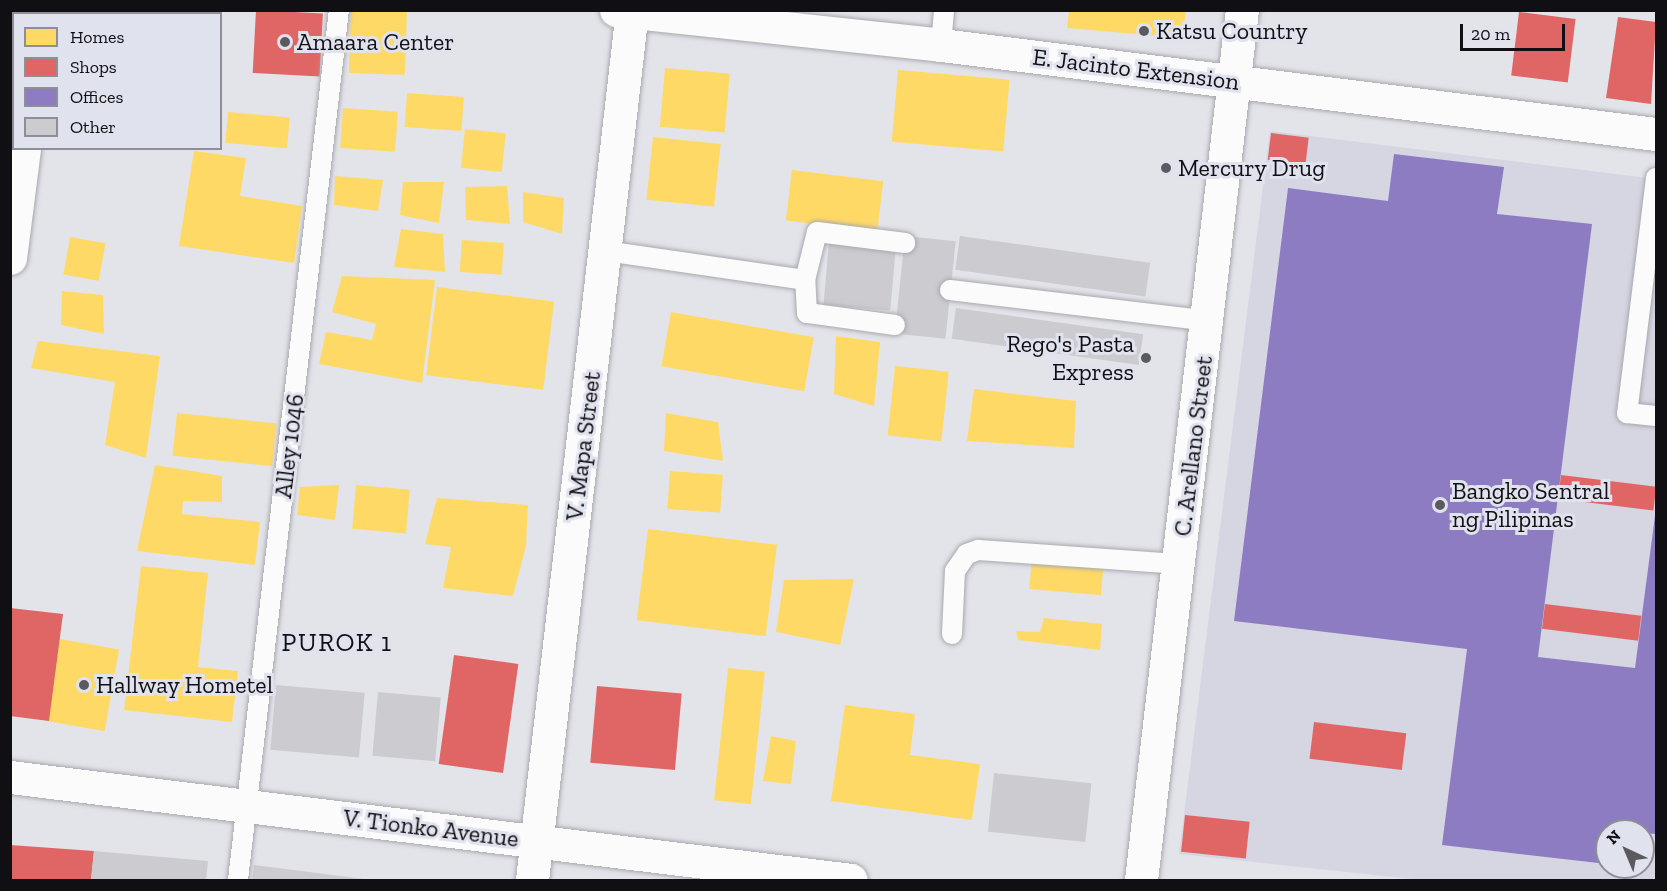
<!DOCTYPE html>
<style>
body{margin:0}
#map{position:relative;width:1667px;height:891px;overflow:hidden;background:#e3e4ea;font-family:"Zilla Slab",serif}
div>[style]{position:absolute}
.built>*{inset:0;background:#d5d6e2}
.homes>*{inset:0;background:#ffd966;transform-origin:0 0}
.shops>*{inset:0;background:#e06666;transform-origin:0 0}
.offices>*{inset:0;background:#8e7cc3}
.building>*{inset:0;background:#cbcbd0;transform-origin:0 0}
.path>*{height:4px;margin-top:-2px;transform-origin:0;background:repeating-linear-gradient(90deg,#c4c4c8 0 1.5px,transparent 0 6px)}
.roads{filter:drop-shadow(0 0 2px #a8a9ad) drop-shadow(0 0 2px #a8a9ad)}
.service>*{height:20px;margin:-10px;padding:0 10px;transform-origin:10px;border-radius:10px;background:#fbfbfc}
.minor>*{height:33px;margin:-16.5px;padding:0 16.5px;transform-origin:16.5px;border-radius:16.5px;background:#fbfbfc}
.tertiary>*{height:33px;margin:-16.5px;padding:0 16.5px;transform-origin:16.5px;border-radius:16.5px;background:#fbfbfc}
.secondary>*{height:33px;margin:-16.5px;padding:0 16.5px;transform-origin:16.5px;border-radius:16.5px;background:#fbfbfc}
.dots>*{width:16px;height:16px;translate:-50% -50%;box-sizing:border-box;border:3px solid #e0e2ed;border-radius:50%}
span{translate:-50% -50%;white-space:nowrap;text-align:center;line-height:1.15;-webkit-text-stroke:6px #e0e2ed;paint-order:stroke}
.poi-label{font-size:24px;color:#101014}
.left{translate:0 -50%;text-align:left}
.right{translate:-100% -50%;text-align:right}
.street-label{font-size:24px;color:#101014}
.neighbourhood-label{font-size:26px;color:#101014;letter-spacing:1.5px}
.frame{position:absolute;inset:0;border:12px solid #101014;pointer-events:none}
.legend{position:absolute;left:12px;top:12px;width:210px;height:138px;box-sizing:border-box;background:#e0e2ed;border:2px solid #8d8e96;margin:0;padding:8px 10px;list-style:none;font-size:18px;color:#101014}
.legend li{display:flex;align-items:center;gap:12px;height:30px}
.legend b{width:30px;border:2px solid #8d8e96}
.north{position:absolute;left:1595px;top:819px;width:60px;height:60px;box-sizing:border-box;background:#e0e2ed;border:2px solid #8d8e96;border-radius:50%;rotate:316deg;font-size:16px;font-weight:700;line-height:24px;text-align:center;color:#101014}
.north::after{content:'';display:block;margin:auto;width:21px;height:27px;background:#5a5a5f;clip-path:polygon(50% 0,100% 100%,50% 72%,0 100%)}
.scale{position:absolute;left:1460px;top:24px;width:105px;height:27px;box-sizing:border-box;border:3px solid #101014;border-top:0;padding-left:8px;font-size:18px;line-height:21px;white-space:nowrap;color:#101014;-webkit-text-stroke:4px #e0e2ed;paint-order:stroke}
</style>
<div id="map">
<div class="built">
<div style="clip-path:polygon(evenodd,1270px 131px,1656px 179px,1656px 880px,1421px 880px,1179px 854px,1270px 131px,1607px 831px,1643px 831px,1643px 867px,1607px 867px,1607px 831px)"></div>
</div>
<div class="homes">
<div style="clip-path:polygon(93px 10px,130px 10px,92px 14px)"></div>
<div style="clip-path:polygon(147px 10px,195px 10px,146px 14px)"></div>
<div style="left:351px;top:10px;width:56px;height:63px;rotate:2deg"></div>
<div style="clip-path:polygon(1069px 10px,1186px 10px,1184px 26px,1169px 37px,1067px 28px)"></div>
<div style="left:665px;top:68px;width:65px;height:59px;rotate:5deg"></div>
<div style="left:898px;top:70px;width:112px;height:72px;rotate:5deg"></div>
<div style="left:407px;top:93px;width:57px;height:34px;rotate:4deg"></div>
<div style="left:343px;top:108px;width:55px;height:40px;rotate:4deg"></div>
<div style="left:228px;top:112px;width:62px;height:31px;rotate:5deg"></div>
<div style="left:465px;top:129px;width:41px;height:39px;rotate:6deg"></div>
<div style="left:653px;top:137px;width:68px;height:63px;rotate:6deg"></div>
<div style="clip-path:polygon(194px 151px,246px 158px,240px 196px,302px 206px,294px 263px,179px 246px)"></div>
<div style="left:792px;top:170px;width:92px;height:51px;rotate:7deg"></div>
<div style="clip-path:polygon(335px 176px,383px 180px,378px 211px,334px 205px)"></div>
<div style="clip-path:polygon(403px 182px,444px 182px,439px 223px,400px 215px)"></div>
<div style="clip-path:polygon(507px 186px,510px 224px,466px 220px,465px 187px)"></div>
<div style="clip-path:polygon(523px 192px,564px 198px,562px 234px,523px 222px)"></div>
<div style="clip-path:polygon(401px 229px,443px 234px,445px 272px,394px 267px)"></div>
<div style="left:70px;top:237px;width:36px;height:38px;rotate:10deg"></div>
<div style="left:462px;top:240px;width:42px;height:32px;rotate:4deg"></div>
<div style="clip-path:polygon(342px 276px,435px 280px,422px 383px,319px 364px,326px 332px,372px 340px,376px 324px,332px 312px)"></div>
<div style="left:437px;top:287px;width:118px;height:89px;rotate:7deg"></div>
<div style="clip-path:polygon(62px 291px,103px 295px,104px 334px,61px 325px)"></div>
<div style="left:671px;top:312px;width:145px;height:55px;rotate:10deg"></div>
<div style="clip-path:polygon(836px 336px,880px 342px,874px 406px,834px 394px)"></div>
<div style="clip-path:polygon(38px 341px,160px 356px,146px 458px,105px 445px,115px 382px,31px 368px)"></div>
<div style="left:895px;top:366px;width:54px;height:70px;rotate:6deg"></div>
<div style="clip-path:polygon(974px 389px,1076px 401px,1074px 448px,967px 441px)"></div>
<div style="left:177px;top:413px;width:100px;height:43px;rotate:6deg"></div>
<div style="clip-path:polygon(666px 413px,718px 422px,723px 461px,664px 451px)"></div>
<div style="clip-path:polygon(155px 465px,222px 476px,222px 502px,183px 501px,182px 514px,260px 522px,255px 565px,137px 551px)"></div>
<div style="left:670px;top:471px;width:53px;height:38px;rotate:4deg"></div>
<div style="clip-path:polygon(339px 485px,335px 520px,297px 515px,300px 487px)"></div>
<div style="left:356px;top:485px;width:54px;height:44px;rotate:5deg"></div>
<div style="clip-path:polygon(437px 498px,528px 505px,526px 546px,513px 596px,443px 588px,451px 547px,425px 544px)"></div>
<div style="left:648px;top:529px;width:130px;height:92px;rotate:7deg"></div>
<div style="left:1032px;top:557px;width:72px;height:32px;rotate:5deg"></div>
<div style="clip-path:polygon(141px 566px,208px 573px,198px 667px,238px 671px,232px 722px,124px 710px)"></div>
<div style="clip-path:polygon(854px 579px,840px 645px,776px 632px,784px 580px)"></div>
<div style="clip-path:polygon(1044px 618px,1102px 624px,1100px 650px,1018px 640px,1016px 631px,1040px 632px)"></div>
<div style="left:60px;top:639px;width:60px;height:83px;rotate:10deg"></div>
<div style="left:728px;top:668px;width:37px;height:133px;rotate:6deg"></div>
<div style="clip-path:polygon(845px 705px,915px 714px,910px 755px,980px 764px,972px 820px,831px 801px)"></div>
<div style="clip-path:polygon(771px 736px,796px 741px,791px 784px,763px 781px)"></div>
</div>
<div class="shops">
<div style="left:256px;top:10px;width:67px;height:63px;rotate:3deg"></div>
<div style="left:1519px;top:12px;width:57px;height:64px;rotate:7deg"></div>
<div style="clip-path:polygon(1618px 17px,1656px 22px,1651px 104px,1606px 98px)"></div>
<div style="left:1271px;top:133px;width:38px;height:27px;rotate:7deg"></div>
<div style="left:1561px;top:475px;width:96px;height:24px;rotate:7deg"></div>
<div style="left:1545px;top:604px;width:97px;height:25px;rotate:7deg"></div>
<div style="clip-path:polygon(10px 608px,63px 614px,49px 721px,10px 716px)"></div>
<div style="left:454px;top:655px;width:65px;height:110px;rotate:8deg"></div>
<div style="left:597px;top:686px;width:85px;height:77px;rotate:5deg"></div>
<div style="left:1314px;top:722px;width:93px;height:37px;rotate:7deg"></div>
<div style="left:1185px;top:815px;width:65px;height:37px;rotate:6deg"></div>
<div style="clip-path:polygon(10px 845px,94px 851px,91px 880px,10px 880px)"></div>
</div>
<div class="offices">
<div style="clip-path:polygon(1394px 154px,1504px 167px,1497px 214px,1592px 224px,1538px 657px,1635px 668px,1656px 508px,1656px 834px,1607px 831px,1607px 864px,1442px 845px,1467px 649px,1234px 621px,1288px 188px,1388px 201px)"></div>
</div>
<div class="building">
<div style="left:905px;top:236px;width:51px;height:98px;rotate:6deg"></div>
<div style="left:960px;top:236px;width:192px;height:34px;rotate:8deg"></div>
<div style="left:829px;top:242px;width:67px;height:63px;rotate:5deg"></div>
<div style="left:956px;top:308px;width:189px;height:31px;rotate:8deg"></div>
<div style="left:276px;top:685px;width:89px;height:65px;rotate:5deg"></div>
<div style="left:378px;top:692px;width:63px;height:64px;rotate:5deg"></div>
<div style="left:994px;top:773px;width:98px;height:59px;rotate:6deg"></div>
<div style="clip-path:polygon(94px 851px,208px 861px,206px 880px,91px 880px)"></div>
<div style="clip-path:polygon(254px 865px,364px 879px,364px 880px,252px 880px)"></div>
</div>
<div class="path">
<div style="left:10px;top:443px;width:43px;rotate:90deg"></div>
</div>
<div class="roads">
<div class="service">
<div style="left:941px;top:45px;width:35px;rotate:-85deg"></div>
<div style="left:1656px;top:178px;width:237px;rotate:97deg"></div>
<div style="left:1627px;top:413px;width:29px;rotate:6deg"></div>
<div style="left:606px;top:251px;width:201px;rotate:8.3deg"></div>
<div style="left:950px;top:290px;width:262px;rotate:6.8deg"></div>
<div style="left:895px;top:325px;width:89px;rotate:-172.2deg"></div>
<div style="left:807px;top:313px;width:33px;rotate:-93deg"></div>
<div style="left:805px;top:280px;width:49px;rotate:-76deg"></div>
<div style="left:817px;top:232px;width:89px;rotate:7.1deg"></div>
<div style="left:952px;top:634px;width:63px;rotate:-87.3deg"></div>
<div style="left:955px;top:571px;width:21px;rotate:-55deg"></div>
<div style="left:967px;top:554px;width:12px;rotate:-20deg"></div>
<div style="left:978px;top:550px;width:200px;rotate:4deg"></div>
<div style="left:238px;top:880px;width:876px;rotate:-83.38deg"></div>
</div>
<div class="minor">
<div style="left:40px;top:14px;width:4px;rotate:-76deg"></div>
<div style="left:10px;top:258px;width:111px;rotate:-82.7deg"></div>
<div style="left:1141px;top:880px;width:876px;rotate:-83.38deg"></div>
</div>
<div class="tertiary">
<div style="left:10px;top:777px;width:847px;rotate:6.98deg"></div>
<div style="left:532px;top:880px;width:876px;rotate:-83.44deg"></div>
</div>
<div class="secondary">
<div style="left:616px;top:10px;width:327px;rotate:6.1deg"></div>
<div style="left:941px;top:45px;width:721px;rotate:7.1deg"></div>
</div>
</div>
<div class="dots">
<div style="left:1144px;top:31px;background:#5a5a5f"></div>
<div style="left:285px;top:42px;background:#5a5a5f"></div>
<div style="left:1166px;top:168px;background:#5a5a5f"></div>
<div style="left:1146px;top:358px;background:#5a5a5f"></div>
<div style="left:1440px;top:505px;background:#5a5a5f"></div>
<div style="left:84px;top:685px;background:#5a5a5f"></div>
</div>
<div class="poi-label">
<span class="left" style="left:1156px;top:31px">Katsu Country</span>
<span class="left" style="left:297px;top:42px">Amaara Center</span>
<span class="left" style="left:1178px;top:168px">Mercury Drug</span>
<span class="right" style="left:1134px;top:358px">Rego's Pasta<br>Express</span>
<span class="left" style="left:1452px;top:505px">Bangko Sentral<br>ng Pilipinas</span>
<span class="left" style="left:96px;top:685px">Hallway Hometel</span>
</div>
<div class="street-label">
<span style="left:1136px;top:69px;rotate:7deg">E. Jacinto Extension</span>
<span style="left:289px;top:446px;rotate:-83deg">Alley 1046</span>
<span style="left:583px;top:446px;rotate:-83deg">V. Mapa Street</span>
<span style="left:1193px;top:446px;rotate:-83deg">C. Arellano Street</span>
<span style="left:431px;top:828px;rotate:7deg">V. Tionko Avenue</span>
</div>
<div class="neighbourhood-label">
<span style="left:337px;top:643px">PUROK 1</span>
</div>
<div class="frame"></div>
<ul class="legend">
<li><b style="height:16px;background:#ffd966"></b>Homes</li>
<li><b style="height:16px;background:#e06666"></b>Shops</li>
<li><b style="height:16px;background:#8e7cc3"></b>Offices</li>
<li><b style="height:16px;background:#cbcbd0"></b>Other</li>
</ul>
<div class="north">N</div>
<div class="scale">20 m</div>
</div>
